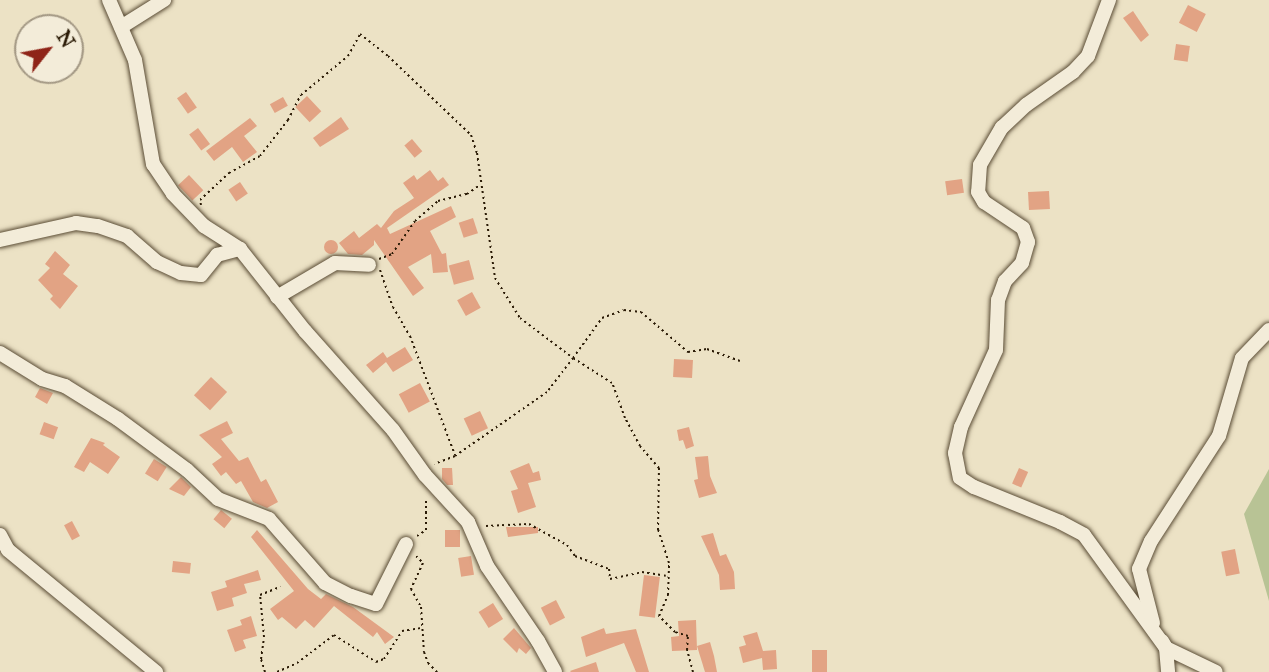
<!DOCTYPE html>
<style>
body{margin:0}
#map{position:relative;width:1269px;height:672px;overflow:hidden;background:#ece2c5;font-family:"IM FELL Great Primer",serif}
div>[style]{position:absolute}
.green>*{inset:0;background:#b8c395}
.building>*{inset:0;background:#e2a384;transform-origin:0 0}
.round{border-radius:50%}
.path>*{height:2px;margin-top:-1px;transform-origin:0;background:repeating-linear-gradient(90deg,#2a1a05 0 2px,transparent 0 5.5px)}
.roads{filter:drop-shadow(0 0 2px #5a4c35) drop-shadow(0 0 2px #5a4c35)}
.minor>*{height:14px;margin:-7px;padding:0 7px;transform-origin:7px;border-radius:7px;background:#f3ecd9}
span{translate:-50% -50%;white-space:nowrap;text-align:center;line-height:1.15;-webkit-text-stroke:5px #f3ecd9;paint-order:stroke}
.north{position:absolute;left:14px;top:14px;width:70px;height:70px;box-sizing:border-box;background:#f3ecd9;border:2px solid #a39884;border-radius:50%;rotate:59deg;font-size:19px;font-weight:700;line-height:28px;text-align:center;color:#2a1a05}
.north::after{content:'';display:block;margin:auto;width:24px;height:32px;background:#8f2418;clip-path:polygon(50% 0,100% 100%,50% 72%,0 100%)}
</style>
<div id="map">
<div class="green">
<div style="clip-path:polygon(1269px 469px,1269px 601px,1244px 514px)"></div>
</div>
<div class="building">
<div style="left:1188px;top:5px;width:20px;height:20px;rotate:27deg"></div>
<div style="clip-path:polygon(1133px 11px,1149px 35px,1141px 42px,1123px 18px)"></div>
<div style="left:1176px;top:44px;width:14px;height:16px;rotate:8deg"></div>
<div style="left:186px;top:92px;width:19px;height:11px;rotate:55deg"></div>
<div style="left:307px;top:96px;width:21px;height:16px;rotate:47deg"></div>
<div style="left:283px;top:97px;width:10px;height:15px;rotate:61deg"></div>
<div style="clip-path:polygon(341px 117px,349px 129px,320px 147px,313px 138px)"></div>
<div style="clip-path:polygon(250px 118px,257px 126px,244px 136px,257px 152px,243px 162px,232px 147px,214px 161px,206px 151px)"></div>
<div style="left:198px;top:128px;width:20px;height:11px;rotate:53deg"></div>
<div style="left:412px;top:139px;width:16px;height:10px;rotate:50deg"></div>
<div style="clip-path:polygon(430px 170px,438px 181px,443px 177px,449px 185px,387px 228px,390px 234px,451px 206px,456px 217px,430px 231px,442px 254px,446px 253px,448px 272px,433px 273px,431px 254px,408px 267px,424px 288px,413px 296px,374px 240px,374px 245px,362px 255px,348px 254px,339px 243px,354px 231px,359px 238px,377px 224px,381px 228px,394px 211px,414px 198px,403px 183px,414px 175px,417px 180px)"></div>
<div style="left:189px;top:175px;width:21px;height:15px;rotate:47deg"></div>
<div style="left:962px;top:179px;width:14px;height:17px;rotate:82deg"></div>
<div style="left:240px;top:182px;width:14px;height:14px;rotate:56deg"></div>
<div style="left:1049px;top:191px;width:18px;height:21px;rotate:87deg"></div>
<div style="left:473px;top:218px;width:16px;height:15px;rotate:72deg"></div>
<div class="round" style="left:324px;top:240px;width:14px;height:14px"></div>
<div style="clip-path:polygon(55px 251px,70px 265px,63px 274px,78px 286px,60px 309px,50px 299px,53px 296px,38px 280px,50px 268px,45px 264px)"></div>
<div style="left:469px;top:260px;width:20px;height:21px;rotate:75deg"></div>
<div style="left:472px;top:292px;width:18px;height:17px;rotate:61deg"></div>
<div style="clip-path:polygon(405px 347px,413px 360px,393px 372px,386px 362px,373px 373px,366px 365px,383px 352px,387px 358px)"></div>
<div style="left:674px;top:359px;width:19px;height:18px;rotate:3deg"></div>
<div style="left:211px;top:377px;width:22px;height:25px;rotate:43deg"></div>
<div style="left:420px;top:383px;width:21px;height:24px;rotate:62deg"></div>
<div style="clip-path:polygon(40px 388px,53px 393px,47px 404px,35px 397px)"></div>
<div style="left:480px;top:411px;width:19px;height:18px;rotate:65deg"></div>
<div style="clip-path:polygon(227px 421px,233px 433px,221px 439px,239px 461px,248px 457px,261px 482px,266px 479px,278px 502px,267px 508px,253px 502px,241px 481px,236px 484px,226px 472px,221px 476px,212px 464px,222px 457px,199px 435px)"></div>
<div style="left:44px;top:422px;width:15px;height:13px;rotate:20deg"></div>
<div style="clip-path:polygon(689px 427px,694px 446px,686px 449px,683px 440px,679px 441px,677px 430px)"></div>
<div style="clip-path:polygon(91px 438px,105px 443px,103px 445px,120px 457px,108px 474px,90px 462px,84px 472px,74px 467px)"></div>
<div style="clip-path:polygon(708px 456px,710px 476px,717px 493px,699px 498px,694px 480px,698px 479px,695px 457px)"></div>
<div style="left:154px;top:459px;width:15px;height:17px;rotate:32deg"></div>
<div style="clip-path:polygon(529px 463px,533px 473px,539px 471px,541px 480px,528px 483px,536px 507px,518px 513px,511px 491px,518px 489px,510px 471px)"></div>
<div style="clip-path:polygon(442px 468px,452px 468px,453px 485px,447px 485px,442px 479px)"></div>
<div style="left:1019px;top:468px;width:10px;height:17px;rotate:24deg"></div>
<div style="clip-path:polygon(181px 477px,191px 487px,184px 496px,169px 489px)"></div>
<div style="left:221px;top:510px;width:14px;height:12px;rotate:39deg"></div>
<div style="left:72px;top:521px;width:17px;height:9px;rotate:62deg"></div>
<div style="clip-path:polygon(506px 527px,538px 527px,538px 533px,508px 537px)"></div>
<div style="clip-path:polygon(257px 530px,308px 589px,321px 599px,326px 594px,353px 607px,394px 637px,385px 644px,377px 632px,373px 637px,334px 606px,314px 628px,305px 620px,296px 629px,282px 617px,278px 620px,270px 609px,294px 591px,251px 537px)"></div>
<div style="left:445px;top:530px;width:15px;height:17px"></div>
<div style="clip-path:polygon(713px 533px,720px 556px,726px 554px,734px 572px,735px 589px,720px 590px,719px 575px,701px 536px)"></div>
<div style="left:1235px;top:549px;width:25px;height:14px;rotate:79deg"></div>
<div style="left:471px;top:556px;width:19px;height:13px;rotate:81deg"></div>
<div style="left:173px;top:561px;width:18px;height:11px;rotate:6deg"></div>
<div style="clip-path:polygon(258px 570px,261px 580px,244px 584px,247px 593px,232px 598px,234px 606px,217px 611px,211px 592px,227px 587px,225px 581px)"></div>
<div style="left:644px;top:575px;width:16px;height:41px;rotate:7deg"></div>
<div style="left:556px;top:600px;width:20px;height:17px;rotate:63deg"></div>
<div style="left:493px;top:603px;width:19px;height:17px;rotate:58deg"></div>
<div style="clip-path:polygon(251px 616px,257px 636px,243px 640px,246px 648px,235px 652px,227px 630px,242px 625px,240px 620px)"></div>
<div style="clip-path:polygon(696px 620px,697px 650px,672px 651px,671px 637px,679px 636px,678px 621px)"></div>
<div style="clip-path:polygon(514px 628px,531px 648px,526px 654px,519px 648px,517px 653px,503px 639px)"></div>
<div style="clip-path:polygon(604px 628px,606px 634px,636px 629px,649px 672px,636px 672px,624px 643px,586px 657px,581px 637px)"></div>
<div style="clip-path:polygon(757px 632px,763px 651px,776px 650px,777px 669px,763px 670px,762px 658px,743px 663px,739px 647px,746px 645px,743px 636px)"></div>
<div style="clip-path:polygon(710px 642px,714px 656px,717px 672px,705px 672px,697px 646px)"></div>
<div style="left:812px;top:650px;width:15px;height:22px"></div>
<div style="clip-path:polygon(596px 662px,599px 672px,571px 672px,570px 671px)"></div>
</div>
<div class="path">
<div style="left:201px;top:205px;width:5px;rotate:-101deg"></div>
<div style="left:200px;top:200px;width:40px;rotate:-43deg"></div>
<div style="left:229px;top:173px;width:35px;rotate:-29deg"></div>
<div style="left:260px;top:156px;width:46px;rotate:-52.1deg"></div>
<div style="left:288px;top:120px;width:28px;rotate:-63deg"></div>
<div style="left:301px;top:95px;width:61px;rotate:-39.7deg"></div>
<div style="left:348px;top:56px;width:25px;rotate:-61deg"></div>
<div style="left:360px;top:34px;width:36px;rotate:38deg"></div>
<div style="left:388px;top:56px;width:115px;rotate:43.6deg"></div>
<div style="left:471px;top:135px;width:19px;rotate:72deg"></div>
<div style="left:477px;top:153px;width:126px;rotate:81.8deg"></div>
<div style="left:495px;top:278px;width:47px;rotate:58deg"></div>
<div style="left:520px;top:318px;width:66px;rotate:37deg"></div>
<div style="left:573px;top:358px;width:43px;rotate:127.4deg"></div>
<div style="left:547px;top:392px;width:112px;rotate:145.2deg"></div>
<div style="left:455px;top:456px;width:22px;rotate:159deg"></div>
<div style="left:379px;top:259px;width:14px;rotate:-21deg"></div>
<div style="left:392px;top:254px;width:40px;rotate:-55.1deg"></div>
<div style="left:415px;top:221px;width:30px;rotate:-41deg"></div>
<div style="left:438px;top:201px;width:30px;rotate:-14deg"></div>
<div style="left:467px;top:194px;width:16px;rotate:-35deg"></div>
<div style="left:380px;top:270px;width:39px;rotate:71deg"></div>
<div style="left:393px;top:307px;width:34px;rotate:60deg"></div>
<div style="left:410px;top:336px;width:127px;rotate:69.3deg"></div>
<div style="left:486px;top:526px;width:43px;rotate:-2.7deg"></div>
<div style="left:529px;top:524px;width:43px;rotate:28.9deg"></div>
<div style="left:567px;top:545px;width:14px;rotate:54deg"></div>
<div style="left:575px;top:556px;width:36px;rotate:21deg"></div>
<div style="left:609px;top:569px;width:10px;rotate:84deg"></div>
<div style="left:610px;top:579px;width:33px;rotate:-12deg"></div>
<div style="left:642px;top:572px;width:24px;rotate:9deg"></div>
<div style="left:417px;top:536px;width:11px;rotate:-34deg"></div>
<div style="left:426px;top:530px;width:33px;rotate:-90deg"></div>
<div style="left:416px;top:556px;width:10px;rotate:45deg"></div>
<div style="left:423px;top:563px;width:29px;rotate:115deg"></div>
<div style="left:411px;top:589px;width:21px;rotate:61deg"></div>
<div style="left:421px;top:607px;width:45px;rotate:86.2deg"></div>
<div style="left:424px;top:652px;width:12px;rotate:70deg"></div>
<div style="left:428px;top:663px;width:13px;rotate:45deg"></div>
<div style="left:265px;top:672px;width:14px;rotate:-107deg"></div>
<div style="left:261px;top:659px;width:22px;rotate:-82deg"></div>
<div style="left:264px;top:637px;width:42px;rotate:-95.4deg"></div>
<div style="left:260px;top:595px;width:22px;rotate:-22deg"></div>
<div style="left:277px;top:672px;width:22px;rotate:-24deg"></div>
<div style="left:297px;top:663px;width:46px;rotate:-37.1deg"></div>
<div style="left:334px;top:635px;width:50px;rotate:32.7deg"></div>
<div style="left:376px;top:662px;width:9px;rotate:-21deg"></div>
<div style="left:384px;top:659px;width:33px;rotate:-57deg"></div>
<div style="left:402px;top:631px;width:20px;rotate:-9deg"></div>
<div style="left:693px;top:672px;width:23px;rotate:-105deg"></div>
<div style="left:687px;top:650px;width:14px;rotate:-86deg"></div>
<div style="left:688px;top:636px;width:14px;rotate:-163deg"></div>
<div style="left:675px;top:632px;width:23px;rotate:-135deg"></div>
<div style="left:659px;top:616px;width:23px;rotate:-67deg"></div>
<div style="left:668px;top:595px;width:32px;rotate:-88deg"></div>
<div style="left:669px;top:563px;width:35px;rotate:-108deg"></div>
<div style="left:658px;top:530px;width:62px;rotate:-89.1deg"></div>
<div style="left:659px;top:468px;width:29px;rotate:-131deg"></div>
<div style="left:640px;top:446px;width:32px;rotate:-118deg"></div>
<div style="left:625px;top:418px;width:37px;rotate:-110deg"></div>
<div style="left:612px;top:383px;width:46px;rotate:-147.3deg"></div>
<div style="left:573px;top:358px;width:49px;rotate:-54.1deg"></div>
<div style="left:602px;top:318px;width:23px;rotate:-20deg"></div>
<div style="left:624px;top:310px;width:17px;rotate:7deg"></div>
<div style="left:641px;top:312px;width:62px;rotate:40.4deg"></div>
<div style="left:688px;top:352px;width:19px;rotate:-9deg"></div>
<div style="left:707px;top:349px;width:35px;rotate:20deg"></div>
</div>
<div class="roads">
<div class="minor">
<div style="left:109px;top:0;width:65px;rotate:66.6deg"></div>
<div style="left:135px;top:60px;width:106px;rotate:80.2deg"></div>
<div style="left:153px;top:164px;width:36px;rotate:56deg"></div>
<div style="left:173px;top:194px;width:45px;rotate:45.9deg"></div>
<div style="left:204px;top:226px;width:43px;rotate:32.6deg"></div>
<div style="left:240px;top:249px;width:105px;rotate:51.6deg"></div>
<div style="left:305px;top:331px;width:132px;rotate:48.4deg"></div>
<div style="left:393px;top:430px;width:55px;rotate:54.6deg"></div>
<div style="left:425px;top:475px;width:64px;rotate:47.5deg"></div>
<div style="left:468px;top:522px;width:48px;rotate:66.6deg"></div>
<div style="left:487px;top:566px;width:91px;rotate:55.8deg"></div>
<div style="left:538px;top:641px;width:35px;rotate:61deg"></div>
<div style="left:1109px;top:0;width:60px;rotate:110.6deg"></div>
<div style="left:1088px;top:56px;width:22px;rotate:133deg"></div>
<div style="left:1073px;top:72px;width:57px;rotate:144.9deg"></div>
<div style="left:1026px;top:105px;width:33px;rotate:137deg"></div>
<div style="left:1002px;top:127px;width:44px;rotate:120.1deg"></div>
<div style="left:980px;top:165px;width:27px;rotate:94deg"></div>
<div style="left:978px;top:192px;width:12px;rotate:59deg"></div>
<div style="left:984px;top:202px;width:47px;rotate:33.7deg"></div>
<div style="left:1023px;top:228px;width:15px;rotate:70deg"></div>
<div style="left:1028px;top:242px;width:22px;rotate:106deg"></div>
<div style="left:1022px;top:263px;width:25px;rotate:133deg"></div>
<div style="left:1005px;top:281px;width:20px;rotate:110deg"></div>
<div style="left:998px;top:300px;width:50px;rotate:92.3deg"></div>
<div style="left:996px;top:350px;width:85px;rotate:114.4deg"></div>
<div style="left:961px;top:427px;width:27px;rotate:103deg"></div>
<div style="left:955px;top:453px;width:25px;rotate:79deg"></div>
<div style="left:960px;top:478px;width:17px;rotate:33deg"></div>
<div style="left:974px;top:487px;width:93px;rotate:22.1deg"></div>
<div style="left:1060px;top:522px;width:27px;rotate:28deg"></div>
<div style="left:1084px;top:535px;width:140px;rotate:54deg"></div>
<div style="left:1166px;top:648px;width:55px;rotate:25.6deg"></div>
<div style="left:121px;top:27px;width:51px;rotate:-32.1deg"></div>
<div style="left:0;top:240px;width:78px;rotate:-12.6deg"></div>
<div style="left:76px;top:223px;width:22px;rotate:8deg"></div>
<div style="left:98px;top:226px;width:31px;rotate:19deg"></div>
<div style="left:127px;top:236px;width:40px;rotate:41deg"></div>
<div style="left:157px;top:262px;width:26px;rotate:25deg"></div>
<div style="left:181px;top:273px;width:20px;rotate:6deg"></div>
<div style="left:201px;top:275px;width:26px;rotate:-51deg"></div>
<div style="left:217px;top:255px;width:24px;rotate:-15deg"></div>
<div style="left:277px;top:297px;width:67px;rotate:-30.4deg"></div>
<div style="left:335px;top:263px;width:34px;rotate:3deg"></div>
<div style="left:0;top:353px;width:49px;rotate:31.8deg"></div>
<div style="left:42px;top:379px;width:24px;rotate:17deg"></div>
<div style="left:65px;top:386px;width:62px;rotate:31.9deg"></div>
<div style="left:118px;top:419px;width:86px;rotate:36.5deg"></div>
<div style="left:187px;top:470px;width:42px;rotate:43.1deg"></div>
<div style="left:218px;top:499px;width:55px;rotate:21.4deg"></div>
<div style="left:269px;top:519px;width:85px;rotate:48.8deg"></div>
<div style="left:325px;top:583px;width:29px;rotate:27deg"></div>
<div style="left:351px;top:596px;width:26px;rotate:18deg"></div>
<div style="left:376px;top:604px;width:67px;rotate:-63.4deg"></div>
<div style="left:0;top:535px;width:17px;rotate:62deg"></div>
<div style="left:8px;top:550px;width:192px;rotate:39.5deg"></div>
<div style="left:1153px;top:623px;width:56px;rotate:-104.5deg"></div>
<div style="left:1139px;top:569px;width:30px;rotate:-67deg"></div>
<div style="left:1151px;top:541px;width:125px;rotate:-57.1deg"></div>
<div style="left:1219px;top:436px;width:81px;rotate:-73.6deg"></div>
<div style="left:1242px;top:358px;width:39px;rotate:-46deg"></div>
<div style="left:1162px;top:641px;width:8px;rotate:60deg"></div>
<div style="left:1166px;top:648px;width:24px;rotate:85deg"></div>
</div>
</div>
<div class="north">N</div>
</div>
